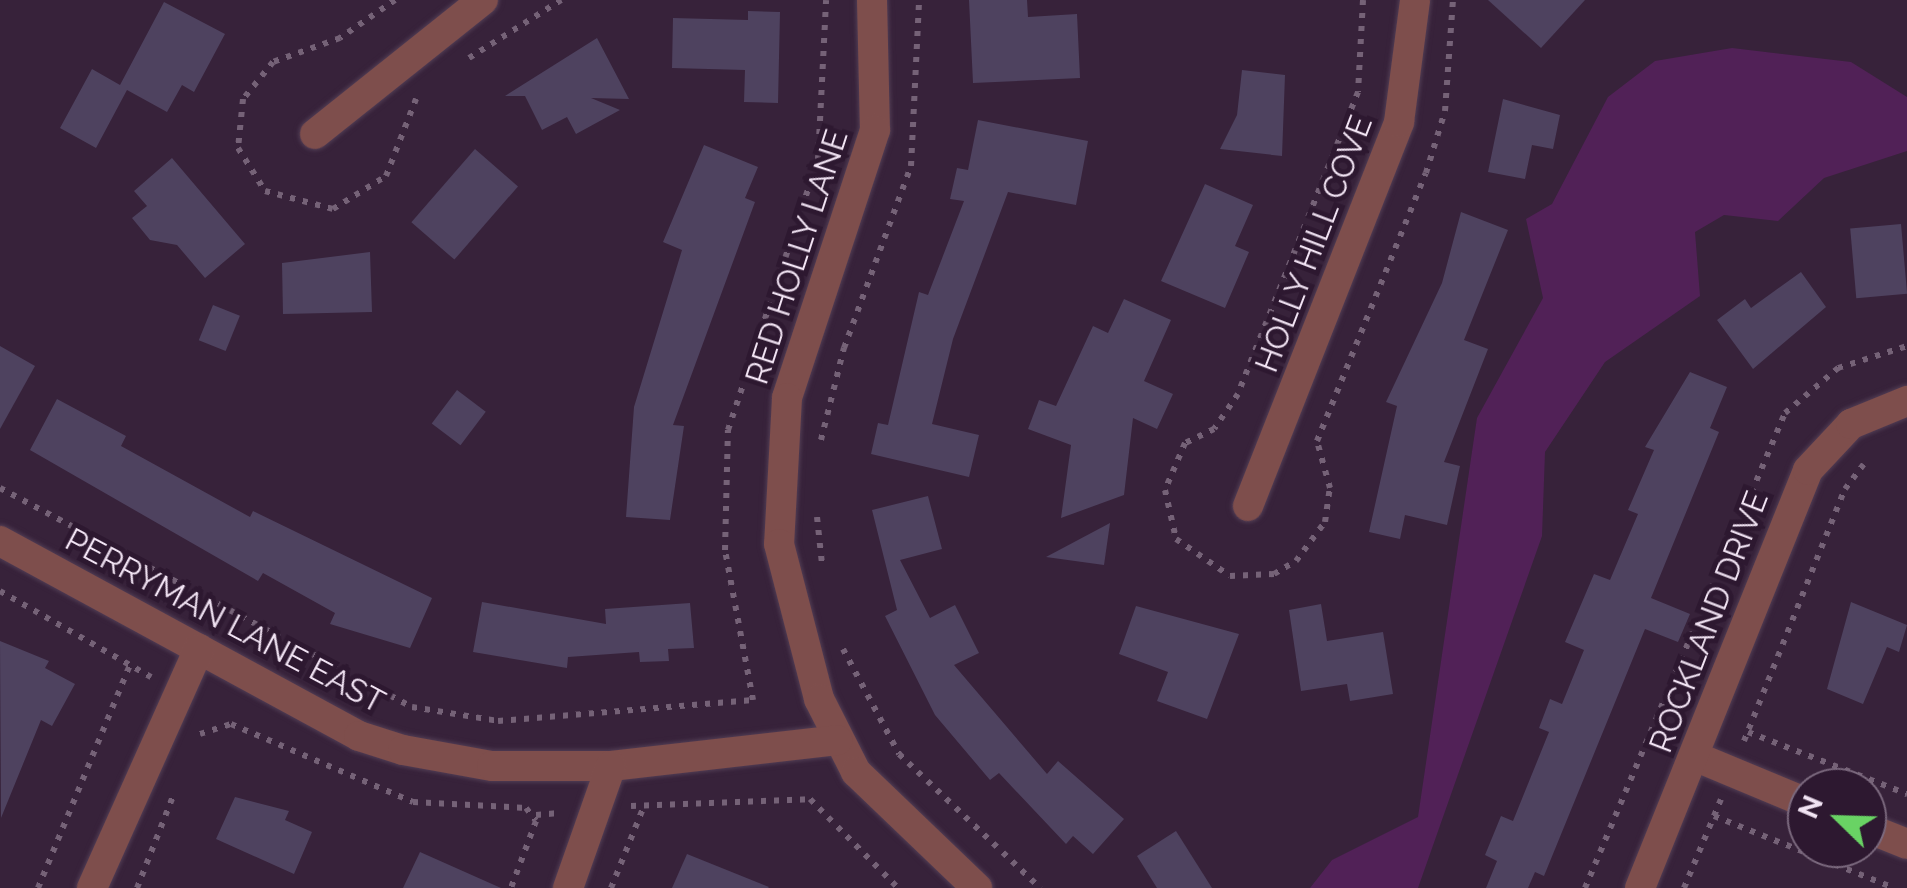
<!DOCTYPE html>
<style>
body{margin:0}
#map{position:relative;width:1907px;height:888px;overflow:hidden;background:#37223a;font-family:Raleway,sans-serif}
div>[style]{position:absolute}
.green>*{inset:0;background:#512157}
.building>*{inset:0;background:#4e425f;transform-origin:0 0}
.path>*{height:6px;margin-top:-3px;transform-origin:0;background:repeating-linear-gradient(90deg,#756277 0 5px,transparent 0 13px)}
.roads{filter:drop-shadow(0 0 2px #513d54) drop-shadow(0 0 2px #513d54)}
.minor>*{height:30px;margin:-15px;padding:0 15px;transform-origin:15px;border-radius:15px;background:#7e4e4c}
span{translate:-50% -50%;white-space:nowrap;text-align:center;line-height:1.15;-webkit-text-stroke:10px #2d1830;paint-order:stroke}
.street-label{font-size:32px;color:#f1e3f3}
.north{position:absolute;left:1787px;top:768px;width:100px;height:100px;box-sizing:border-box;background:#2d1830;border:2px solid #7b697e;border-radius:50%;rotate:293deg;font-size:28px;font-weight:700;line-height:40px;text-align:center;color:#f1e3f3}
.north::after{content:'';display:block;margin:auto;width:35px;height:45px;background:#69d364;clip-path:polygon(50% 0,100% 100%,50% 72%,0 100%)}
</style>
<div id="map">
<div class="green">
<div style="clip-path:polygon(1732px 48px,1851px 62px,1907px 97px,1907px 151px,1824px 178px,1778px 221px,1724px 215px,1695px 232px,1700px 296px,1605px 362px,1545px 452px,1542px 536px,1418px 888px,1310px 888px,1332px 860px,1418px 817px,1477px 418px,1543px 298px,1526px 219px,1552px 204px,1608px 97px,1655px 61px)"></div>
</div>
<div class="building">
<div style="clip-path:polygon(969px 0,1027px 0,1028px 17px,1077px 14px,1080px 78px,973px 83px)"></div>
<div style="clip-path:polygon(1488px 0,1585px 0,1541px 48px)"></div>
<div style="clip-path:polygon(164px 2px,225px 34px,194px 92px,182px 85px,167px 112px,127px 90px,96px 148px,60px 128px,92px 69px,120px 85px)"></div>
<div style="clip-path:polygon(748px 11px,780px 12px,778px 103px,744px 102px,745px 70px,672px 68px,673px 18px,748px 20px)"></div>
<div style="clip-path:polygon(597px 38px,629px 99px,591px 98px,620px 110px,576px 134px,567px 117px,542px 130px,525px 96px,505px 96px)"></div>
<div style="clip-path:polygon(1242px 70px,1285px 75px,1282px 156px,1220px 149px,1237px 115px)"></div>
<div style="clip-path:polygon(1503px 99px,1560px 115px,1553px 149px,1532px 145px,1525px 179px,1488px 172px)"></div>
<div style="clip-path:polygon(978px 120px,1088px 141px,1076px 205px,1008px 192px,953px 339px,932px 424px,979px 435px,969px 477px,871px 454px,878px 423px,888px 425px,919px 292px,928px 295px,964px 201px,950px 199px,957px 168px,968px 170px)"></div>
<div style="clip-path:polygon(704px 145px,758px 167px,745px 198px,755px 202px,673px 425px,684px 426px,670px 520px,626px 517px,634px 407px,682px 250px,663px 242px)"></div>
<div style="left:475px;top:149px;width:57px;height:97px;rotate:41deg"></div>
<div style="clip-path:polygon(172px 158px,245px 244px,205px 278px,177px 245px,150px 240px,132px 218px,147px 206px,134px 191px)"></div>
<div style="clip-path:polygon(1205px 184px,1253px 205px,1235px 246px,1249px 252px,1225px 308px,1161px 281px)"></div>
<div style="clip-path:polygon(1461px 212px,1508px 230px,1464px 340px,1488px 349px,1444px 462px,1460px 466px,1447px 525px,1405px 515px,1400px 539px,1369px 532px,1397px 406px,1386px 402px,1442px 283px)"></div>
<div style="left:1901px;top:224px;width:70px;height:51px;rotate:85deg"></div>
<div style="clip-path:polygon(370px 252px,372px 312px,283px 314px,282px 263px)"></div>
<div style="clip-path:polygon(1801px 272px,1826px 307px,1753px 369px,1717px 320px,1745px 299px,1751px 308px)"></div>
<div style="clip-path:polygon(1124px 299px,1171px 320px,1144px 381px,1173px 394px,1157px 429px,1133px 418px,1124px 495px,1061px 518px,1071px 445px,1028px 429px,1039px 400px,1056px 406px,1093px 326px,1108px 333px)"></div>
<div style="left:213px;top:305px;width:29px;height:38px;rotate:22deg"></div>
<div style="clip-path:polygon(0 346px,35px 366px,0 429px)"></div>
<div style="clip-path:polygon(1690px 372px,1727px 387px,1710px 428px,1719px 432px,1651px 598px,1690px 614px,1678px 642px,1645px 629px,1544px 876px,1535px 872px,1528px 888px,1486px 888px,1497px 861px,1485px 855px,1501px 816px,1513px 821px,1549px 732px,1539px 728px,1550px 699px,1562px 704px,1584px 650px,1565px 642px,1594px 574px,1610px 580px,1638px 514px,1628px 510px,1654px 450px,1645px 447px)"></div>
<div style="left:457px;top:390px;width:36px;height:42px;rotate:37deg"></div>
<div style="clip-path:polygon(57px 399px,126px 436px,121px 446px,250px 517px,253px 511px,432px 598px,410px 648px,330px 624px,335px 613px,263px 573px,258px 581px,30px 450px)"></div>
<div style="clip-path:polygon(928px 496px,942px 549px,900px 560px,930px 618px,955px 605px,979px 653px,954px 665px,1047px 774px,1058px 761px,1124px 819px,1093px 854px,1073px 836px,1066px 844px,999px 773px,990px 780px,935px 715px,885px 616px,897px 610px,872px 510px)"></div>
<div style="clip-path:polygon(1110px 523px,1104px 565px,1046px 557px)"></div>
<div style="clip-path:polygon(482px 602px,606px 624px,605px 609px,690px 603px,694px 648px,668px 649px,669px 661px,640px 662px,639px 652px,568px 657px,567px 668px,473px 652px)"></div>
<div style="clip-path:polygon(1851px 602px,1907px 625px,1899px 652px,1887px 647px,1863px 704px,1827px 689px)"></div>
<div style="clip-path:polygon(1321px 604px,1327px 641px,1383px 632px,1393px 694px,1350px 701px,1347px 684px,1301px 691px,1289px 610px)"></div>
<div style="clip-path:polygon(1136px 606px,1239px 634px,1207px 719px,1157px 701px,1168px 672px,1119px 654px)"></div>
<div style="clip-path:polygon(0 641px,49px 661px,45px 668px,75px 684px,52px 726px,41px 720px,1px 818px)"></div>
<div style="clip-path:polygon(235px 797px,289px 811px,285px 820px,312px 832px,294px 874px,216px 839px)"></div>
<div style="clip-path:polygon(1176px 831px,1212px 888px,1157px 888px,1137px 856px)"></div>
<div style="clip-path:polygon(420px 852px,501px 888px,403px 888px)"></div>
<div style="clip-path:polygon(687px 854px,769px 887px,768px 888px,672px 888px)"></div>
</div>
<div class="path">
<div style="left:395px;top:0;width:67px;rotate:145.4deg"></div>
<div style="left:340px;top:38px;width:71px;rotate:160.3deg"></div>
<div style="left:273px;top:62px;width:48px;rotate:129deg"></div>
<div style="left:243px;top:99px;width:49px;rotate:95.8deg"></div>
<div style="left:238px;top:148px;width:51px;rotate:57.9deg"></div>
<div style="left:265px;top:191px;width:70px;rotate:14.8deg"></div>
<div style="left:333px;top:209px;width:62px;rotate:-31.9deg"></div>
<div style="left:386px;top:176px;width:83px;rotate:-68.7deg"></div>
<div style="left:1363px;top:0;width:92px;rotate:93.1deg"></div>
<div style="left:1358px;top:92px;width:325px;rotate:111.7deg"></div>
<div style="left:1238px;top:394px;width:42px;rotate:124.4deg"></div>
<div style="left:1214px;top:429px;width:32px;rotate:154deg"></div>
<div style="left:1185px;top:443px;width:51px;rotate:113.1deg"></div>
<div style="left:1165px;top:490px;width:50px;rotate:77.3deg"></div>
<div style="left:1176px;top:539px;width:65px;rotate:34.4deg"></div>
<div style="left:1230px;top:576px;width:44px;rotate:-2.6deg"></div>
<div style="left:1274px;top:574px;width:26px;rotate:-31deg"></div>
<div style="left:1296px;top:561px;width:49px;rotate:-53.4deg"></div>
<div style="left:1325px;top:522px;width:34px;rotate:-82deg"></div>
<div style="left:1330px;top:488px;width:49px;rotate:-105.5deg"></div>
<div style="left:1317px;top:441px;width:289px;rotate:-67.9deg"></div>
<div style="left:1426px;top:173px;width:65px;rotate:-73deg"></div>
<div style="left:1445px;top:111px;width:111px;rotate:-85.9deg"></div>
<div style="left:469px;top:58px;width:109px;rotate:-32.2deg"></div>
<div style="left:821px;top:440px;width:95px;rotate:-76deg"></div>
<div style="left:844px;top:348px;width:194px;rotate:-69.8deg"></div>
<div style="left:911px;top:166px;width:166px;rotate:-87.2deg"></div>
<div style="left:0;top:488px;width:467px;rotate:28deg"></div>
<div style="left:412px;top:707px;width:87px;rotate:9.2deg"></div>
<div style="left:498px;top:721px;width:256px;rotate:-4.7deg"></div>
<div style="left:753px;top:700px;width:153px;rotate:-100.6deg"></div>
<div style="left:725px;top:550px;width:120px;rotate:-88.6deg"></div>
<div style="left:728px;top:430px;width:285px;rotate:-71.6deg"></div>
<div style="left:818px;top:160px;width:160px;rotate:-87.1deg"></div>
<div style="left:817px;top:517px;width:47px;rotate:83.9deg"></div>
<div style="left:0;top:591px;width:174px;rotate:29.7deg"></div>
<div style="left:843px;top:649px;width:119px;rotate:61.9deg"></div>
<div style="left:899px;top:754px;width:195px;rotate:43.5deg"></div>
<div style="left:1748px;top:732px;width:171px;rotate:21.3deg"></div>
<div style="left:200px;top:734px;width:33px;rotate:-18deg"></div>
<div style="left:231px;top:724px;width:198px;rotate:23.2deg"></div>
<div style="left:413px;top:802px;width:113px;rotate:3deg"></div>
<div style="left:526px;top:808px;width:16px;rotate:52deg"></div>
<div style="left:536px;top:821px;width:72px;rotate:110.5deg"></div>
<div style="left:1744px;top:741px;width:271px;rotate:-68.2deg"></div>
<div style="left:1845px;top:489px;width:31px;rotate:-53deg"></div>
<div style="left:631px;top:806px;width:179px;rotate:-2.2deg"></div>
<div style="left:810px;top:799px;width:125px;rotate:45.3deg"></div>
<div style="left:536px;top:815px;width:23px;rotate:-5deg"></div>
<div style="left:1714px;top:816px;width:194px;rotate:21.8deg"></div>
<div style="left:38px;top:888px;width:241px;rotate:-67.6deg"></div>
<div style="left:137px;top:888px;width:99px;rotate:-68.6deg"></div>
<div style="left:611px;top:888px;width:88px;rotate:-68.1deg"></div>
<div style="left:1585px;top:888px;width:515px;rotate:-67.17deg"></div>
<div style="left:1785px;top:413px;width:70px;rotate:-40.3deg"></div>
<div style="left:1838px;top:368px;width:72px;rotate:-17.7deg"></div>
<div style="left:1684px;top:888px;width:96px;rotate:-67.4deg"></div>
</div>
<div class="roads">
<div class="minor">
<div style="left:872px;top:0;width:130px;rotate:88.7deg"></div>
<div style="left:875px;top:130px;width:282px;rotate:108.2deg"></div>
<div style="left:787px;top:398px;width:146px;rotate:93.1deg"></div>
<div style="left:779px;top:544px;width:160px;rotate:75.5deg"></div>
<div style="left:819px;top:699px;width:82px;rotate:63.1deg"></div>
<div style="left:856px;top:772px;width:168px;rotate:43.8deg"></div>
<div style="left:315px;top:134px;width:215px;rotate:-38.6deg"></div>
<div style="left:1248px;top:506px;width:413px;rotate:-68.5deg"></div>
<div style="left:1399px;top:122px;width:123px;rotate:-82.5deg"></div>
<div style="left:0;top:541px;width:409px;rotate:28.5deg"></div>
<div style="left:359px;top:736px;width:46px;rotate:17.7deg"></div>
<div style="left:403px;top:750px;width:90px;rotate:10.2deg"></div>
<div style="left:492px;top:766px;width:119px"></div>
<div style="left:611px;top:766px;width:228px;rotate:-6.5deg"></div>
<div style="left:1694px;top:756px;width:122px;rotate:22.6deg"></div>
<div style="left:1867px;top:828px;width:43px;rotate:21.8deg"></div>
<div style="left:92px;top:888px;width:262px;rotate:-65.9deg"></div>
<div style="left:568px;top:888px;width:129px;rotate:-70.6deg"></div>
<div style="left:1640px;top:888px;width:450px;rotate:-68.1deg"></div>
<div style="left:1808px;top:470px;width:63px;rotate:-46.9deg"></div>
<div style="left:1851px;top:424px;width:61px;rotate:-22.3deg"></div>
</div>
</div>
<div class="street-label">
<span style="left:1314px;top:244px;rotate:-69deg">HOLLY HILL COVE</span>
<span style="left:797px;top:257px;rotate:-72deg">RED HOLLY LANE</span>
<span style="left:225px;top:621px;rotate:28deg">PERRYMAN LANE EAST</span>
<span style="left:1709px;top:622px;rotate:-69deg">ROCKLAND DRIVE</span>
</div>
<div class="north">N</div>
</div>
